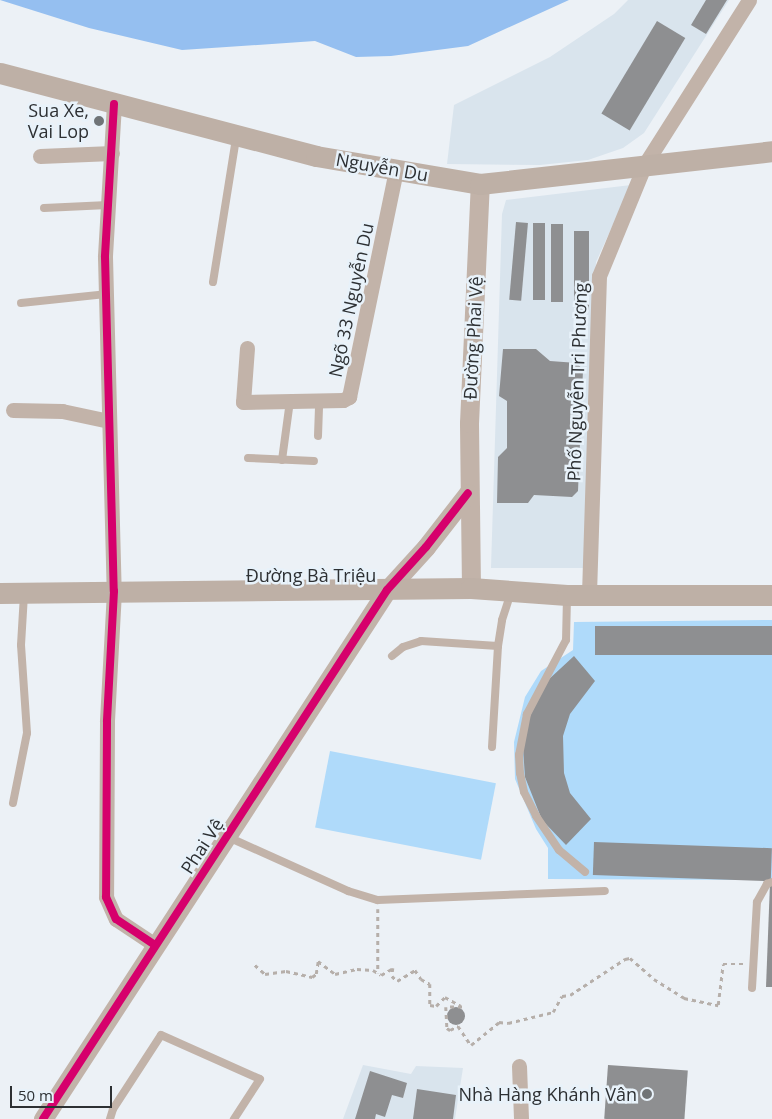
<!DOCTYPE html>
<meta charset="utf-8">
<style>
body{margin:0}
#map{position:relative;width:772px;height:1119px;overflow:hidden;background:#ecf1f6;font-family:"Open Sans",sans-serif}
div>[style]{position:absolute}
.built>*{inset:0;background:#d9e4ed}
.green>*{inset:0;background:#afdafa;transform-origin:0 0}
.water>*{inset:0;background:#95bff0}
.building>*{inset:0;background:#8e8f91;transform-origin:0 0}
.round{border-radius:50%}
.path>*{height:2.5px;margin-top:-1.25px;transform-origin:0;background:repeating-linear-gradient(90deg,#b6afaa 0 4px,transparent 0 8px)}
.service>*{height:8px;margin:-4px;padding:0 4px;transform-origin:4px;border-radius:4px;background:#c2b3a9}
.minor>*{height:15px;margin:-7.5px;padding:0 7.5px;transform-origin:7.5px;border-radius:7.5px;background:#c2b3a9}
.tertiary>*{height:19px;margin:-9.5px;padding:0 9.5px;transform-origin:9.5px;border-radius:9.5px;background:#c2b3a9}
.secondary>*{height:21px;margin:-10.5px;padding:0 10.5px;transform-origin:10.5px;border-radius:10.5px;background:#beb0a6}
.cycleway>*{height:8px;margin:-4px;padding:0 4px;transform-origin:4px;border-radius:4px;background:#d6006c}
.dots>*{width:14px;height:14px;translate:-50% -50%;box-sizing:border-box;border:2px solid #e8f2fa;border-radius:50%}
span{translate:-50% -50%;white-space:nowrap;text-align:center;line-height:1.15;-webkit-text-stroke:5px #e8f2fa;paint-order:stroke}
.poi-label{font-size:18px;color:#2d3033}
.right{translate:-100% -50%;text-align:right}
.street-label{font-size:18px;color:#2d3033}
.scale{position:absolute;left:10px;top:1086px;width:102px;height:22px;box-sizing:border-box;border:2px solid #2d3033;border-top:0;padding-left:6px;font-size:15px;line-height:18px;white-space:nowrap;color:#2d3033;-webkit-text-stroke:4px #e8f2fa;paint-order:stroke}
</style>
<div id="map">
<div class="built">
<div style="clip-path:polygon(628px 0,729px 0,644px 133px,623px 148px,588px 160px,540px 165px,447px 164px,454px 105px,550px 57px,614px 14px)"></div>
<div style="clip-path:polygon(631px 185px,596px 262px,585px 568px,491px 568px,502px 214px,506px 200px)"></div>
<div style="clip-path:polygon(363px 1065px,411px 1074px,416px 1066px,463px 1068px,455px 1119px,343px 1119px)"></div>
</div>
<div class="green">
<div style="clip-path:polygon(772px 620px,772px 880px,548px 879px,548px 848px,536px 829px,515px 779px,514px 742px,525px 697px,541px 671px,573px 650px,574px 622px)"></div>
<div style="left:330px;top:751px;width:169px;height:78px;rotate:11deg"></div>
</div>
<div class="water">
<div style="clip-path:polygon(0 0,569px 0,468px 46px,391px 56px,356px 57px,315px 41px,182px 50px,89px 28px)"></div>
</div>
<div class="building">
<div style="clip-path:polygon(706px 0,727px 0,706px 34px,691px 25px)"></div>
<div style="left:657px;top:21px;width:33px;height:108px;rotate:31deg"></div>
<div style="left:516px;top:222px;width:12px;height:78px;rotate:5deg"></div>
<div style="left:533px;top:223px;width:12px;height:77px"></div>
<div style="left:551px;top:224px;width:12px;height:78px"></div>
<div style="left:574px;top:231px;width:15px;height:79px"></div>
<div style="clip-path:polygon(503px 349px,536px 349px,550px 361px,577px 363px,583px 370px,578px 491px,572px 497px,534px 495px,528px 503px,497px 503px,498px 457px,507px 448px,507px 401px,499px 396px)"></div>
<div style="left:595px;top:626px;width:177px;height:29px"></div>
<div style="clip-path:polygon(574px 656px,595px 681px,570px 714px,563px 736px,564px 773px,570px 793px,591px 819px,566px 845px,542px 820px,525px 777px,523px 748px,527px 722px,547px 681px)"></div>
<div style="left:594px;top:842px;width:178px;height:33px;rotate:2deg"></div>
<div style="clip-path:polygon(770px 883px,772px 883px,772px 987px,766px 987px)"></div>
<div class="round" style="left:447px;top:1007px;width:18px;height:18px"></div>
<div style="left:608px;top:1065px;width:80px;height:54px;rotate:4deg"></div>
<div style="clip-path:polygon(370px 1071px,407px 1083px,403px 1098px,392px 1095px,385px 1117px,376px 1114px,375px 1119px,355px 1119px)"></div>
<div style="clip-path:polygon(417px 1089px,456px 1095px,453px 1119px,413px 1119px)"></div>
</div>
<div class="path">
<div style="left:378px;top:909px;width:64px;rotate:90deg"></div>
<div style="left:255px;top:965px;width:13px;rotate:42deg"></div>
<div style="left:265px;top:974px;width:21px;rotate:-8deg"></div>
<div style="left:286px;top:971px;width:27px;rotate:13deg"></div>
<div style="left:312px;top:977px;width:5px;rotate:-37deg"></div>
<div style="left:316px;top:974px;width:13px;rotate:-81deg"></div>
<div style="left:318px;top:961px;width:21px;rotate:37deg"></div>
<div style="left:335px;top:974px;width:23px;rotate:-13deg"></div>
<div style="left:357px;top:969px;width:16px;rotate:4deg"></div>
<div style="left:373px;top:970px;width:9px;rotate:32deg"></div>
<div style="left:381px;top:975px;width:14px;rotate:-30deg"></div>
<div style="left:393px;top:968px;width:8px;rotate:97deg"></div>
<div style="left:392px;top:976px;width:7px;rotate:45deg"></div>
<div style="left:397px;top:981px;width:21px;rotate:-31deg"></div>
<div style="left:415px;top:970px;width:11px;rotate:56deg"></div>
<div style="left:421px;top:979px;width:10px;rotate:29deg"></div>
<div style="left:430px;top:984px;width:21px;rotate:90deg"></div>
<div style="left:430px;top:1005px;width:6px;rotate:9deg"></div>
<div style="left:436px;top:1006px;width:13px;rotate:-45deg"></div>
<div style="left:445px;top:997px;width:18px;rotate:29deg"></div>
<div style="left:462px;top:1007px;width:16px;rotate:180deg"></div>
<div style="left:446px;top:1007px;width:21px;rotate:87deg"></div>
<div style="left:447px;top:1028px;width:4px;rotate:34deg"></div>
<div style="left:450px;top:1030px;width:9px;rotate:-27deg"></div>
<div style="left:458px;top:1026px;width:23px;rotate:56deg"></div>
<div style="left:471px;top:1045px;width:36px;rotate:-39deg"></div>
<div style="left:499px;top:1022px;width:9px;rotate:6deg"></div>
<div style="left:508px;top:1023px;width:46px;rotate:-13.7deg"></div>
<div style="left:553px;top:1012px;width:18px;rotate:-61deg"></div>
<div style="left:562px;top:996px;width:8px;rotate:-7deg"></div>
<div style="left:570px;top:995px;width:66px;rotate:-33.2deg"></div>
<div style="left:625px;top:959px;width:5px;rotate:-11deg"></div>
<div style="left:630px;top:958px;width:32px;rotate:41deg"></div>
<div style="left:654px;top:979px;width:36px;rotate:32deg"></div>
<div style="left:684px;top:998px;width:35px;rotate:12deg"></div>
<div style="left:718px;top:1005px;width:41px;rotate:-83deg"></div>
<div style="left:723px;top:964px;width:21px"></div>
</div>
<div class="service">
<div style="left:44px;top:208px;width:64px;rotate:-2.7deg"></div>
<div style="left:213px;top:282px;width:146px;rotate:-80.9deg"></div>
<div style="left:21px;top:303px;width:85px;rotate:-6deg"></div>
<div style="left:318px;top:436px;width:36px;rotate:-88deg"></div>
<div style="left:248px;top:458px;width:66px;rotate:2.6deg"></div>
<div style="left:282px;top:460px;width:60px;rotate:-82.3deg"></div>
<div style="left:567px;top:597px;width:43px;rotate:91.3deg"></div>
<div style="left:566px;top:640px;width:84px;rotate:117.8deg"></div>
<div style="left:527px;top:714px;width:42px;rotate:101deg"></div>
<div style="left:519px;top:755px;width:18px;rotate:87deg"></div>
<div style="left:520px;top:773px;width:19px;rotate:78deg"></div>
<div style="left:524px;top:792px;width:27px;rotate:63deg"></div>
<div style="left:536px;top:816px;width:41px;rotate:55.9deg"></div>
<div style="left:559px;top:850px;width:34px;rotate:40deg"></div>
<div style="left:392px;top:656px;width:14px;rotate:-39deg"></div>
<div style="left:403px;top:647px;width:19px;rotate:-18deg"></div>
<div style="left:421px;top:641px;width:77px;rotate:3.7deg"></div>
<div style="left:492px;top:747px;width:101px;rotate:-86.6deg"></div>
<div style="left:498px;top:646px;width:26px;rotate:-81deg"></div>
<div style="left:502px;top:620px;width:28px;rotate:-72deg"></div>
<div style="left:13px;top:803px;width:71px;rotate:-78.7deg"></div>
<div style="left:27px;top:733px;width:88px;rotate:-93.9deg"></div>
<div style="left:21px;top:645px;width:51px;rotate:-86.6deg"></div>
<div style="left:228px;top:837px;width:132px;rotate:24.2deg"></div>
<div style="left:348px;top:891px;width:31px;rotate:17deg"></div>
<div style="left:378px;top:900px;width:227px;rotate:-2.3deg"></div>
<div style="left:752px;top:988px;width:86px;rotate:-86.7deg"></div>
<div style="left:757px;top:902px;width:21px;rotate:-61deg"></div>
<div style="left:767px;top:884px;width:5px;rotate:-22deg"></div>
<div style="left:110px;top:1119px;width:10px;rotate:-73deg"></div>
<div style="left:113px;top:1109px;width:88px;rotate:-57deg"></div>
<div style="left:161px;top:1035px;width:108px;rotate:24deg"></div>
<div style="left:260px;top:1079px;width:48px;rotate:123deg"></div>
</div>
<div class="minor">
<div style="left:114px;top:104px;width:153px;rotate:93.4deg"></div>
<div style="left:105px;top:257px;width:334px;rotate:88.5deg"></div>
<div style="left:114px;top:591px;width:131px;rotate:93.1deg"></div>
<div style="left:107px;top:722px;width:175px;rotate:90.3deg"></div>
<div style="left:106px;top:897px;width:24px;rotate:66deg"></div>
<div style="left:116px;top:919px;width:47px;rotate:33.7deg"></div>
<div style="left:40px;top:156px;width:72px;rotate:-2.4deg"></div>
<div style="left:247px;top:348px;width:54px;rotate:94.2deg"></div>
<div style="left:243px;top:402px;width:100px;rotate:-1.1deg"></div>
<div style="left:343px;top:400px;width:7px;rotate:-27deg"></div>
<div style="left:349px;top:397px;width:232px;rotate:-78.3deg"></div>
<div style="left:13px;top:410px;width:49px;rotate:1.2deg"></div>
<div style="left:62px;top:411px;width:48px;rotate:12deg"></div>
<div style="left:589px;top:594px;width:318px;rotate:-88.2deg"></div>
<div style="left:599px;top:276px;width:121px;rotate:-67.7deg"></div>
<div style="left:645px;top:164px;width:194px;rotate:-57.6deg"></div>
<div style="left:519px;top:1066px;width:53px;rotate:87.8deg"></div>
</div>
<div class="tertiary">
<div style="left:471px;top:588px;width:165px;rotate:-90.7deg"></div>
<div style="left:469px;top:423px;width:239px;rotate:-87.4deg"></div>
<div style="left:43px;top:1119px;width:631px;rotate:-56.96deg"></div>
<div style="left:387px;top:590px;width:58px;rotate:-47.8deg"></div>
<div style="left:426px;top:547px;width:68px;rotate:-52.1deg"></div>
</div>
<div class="secondary">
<div style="left:0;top:73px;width:327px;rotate:14.7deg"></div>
<div style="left:316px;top:156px;width:166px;rotate:9.7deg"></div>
<div style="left:480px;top:184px;width:294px;rotate:-6.4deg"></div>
<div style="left:0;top:593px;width:471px;rotate:-0.6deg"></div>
<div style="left:471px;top:588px;width:96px;rotate:4.2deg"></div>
<div style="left:567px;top:595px;width:205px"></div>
</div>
<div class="cycleway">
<div style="left:114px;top:104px;width:153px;rotate:93.4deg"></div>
<div style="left:105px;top:257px;width:334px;rotate:88.5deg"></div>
<div style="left:114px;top:591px;width:131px;rotate:93.1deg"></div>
<div style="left:107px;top:722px;width:175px;rotate:90.3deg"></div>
<div style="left:106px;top:897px;width:24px;rotate:66deg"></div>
<div style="left:116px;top:919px;width:47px;rotate:33.7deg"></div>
<div style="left:43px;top:1119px;width:631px;rotate:-56.96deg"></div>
<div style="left:387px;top:590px;width:58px;rotate:-47.8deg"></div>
<div style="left:426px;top:547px;width:68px;rotate:-52.1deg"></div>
</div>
<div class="dots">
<div style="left:99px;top:121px;background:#707477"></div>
<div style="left:647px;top:1094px;background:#707477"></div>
</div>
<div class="poi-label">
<span class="right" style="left:89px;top:121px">Sua Xe,<br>Vai Lop</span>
<span class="right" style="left:637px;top:1094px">Nhà Hàng Khánh Vân</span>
</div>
<div class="street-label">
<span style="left:382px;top:167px;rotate:10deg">Nguyễn Du</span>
<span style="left:351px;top:300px;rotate:-78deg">Ngõ 33 Nguyễn Du</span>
<span style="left:473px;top:338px;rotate:-87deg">Đường Phai Vệ</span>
<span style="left:577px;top:382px;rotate:-88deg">Phố Nguyễn Tri Phương</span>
<span style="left:311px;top:575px">Đường Bà Triệu</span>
<span style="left:202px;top:846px;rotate:-57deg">Phai Vệ</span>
</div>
<div class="scale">50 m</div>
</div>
